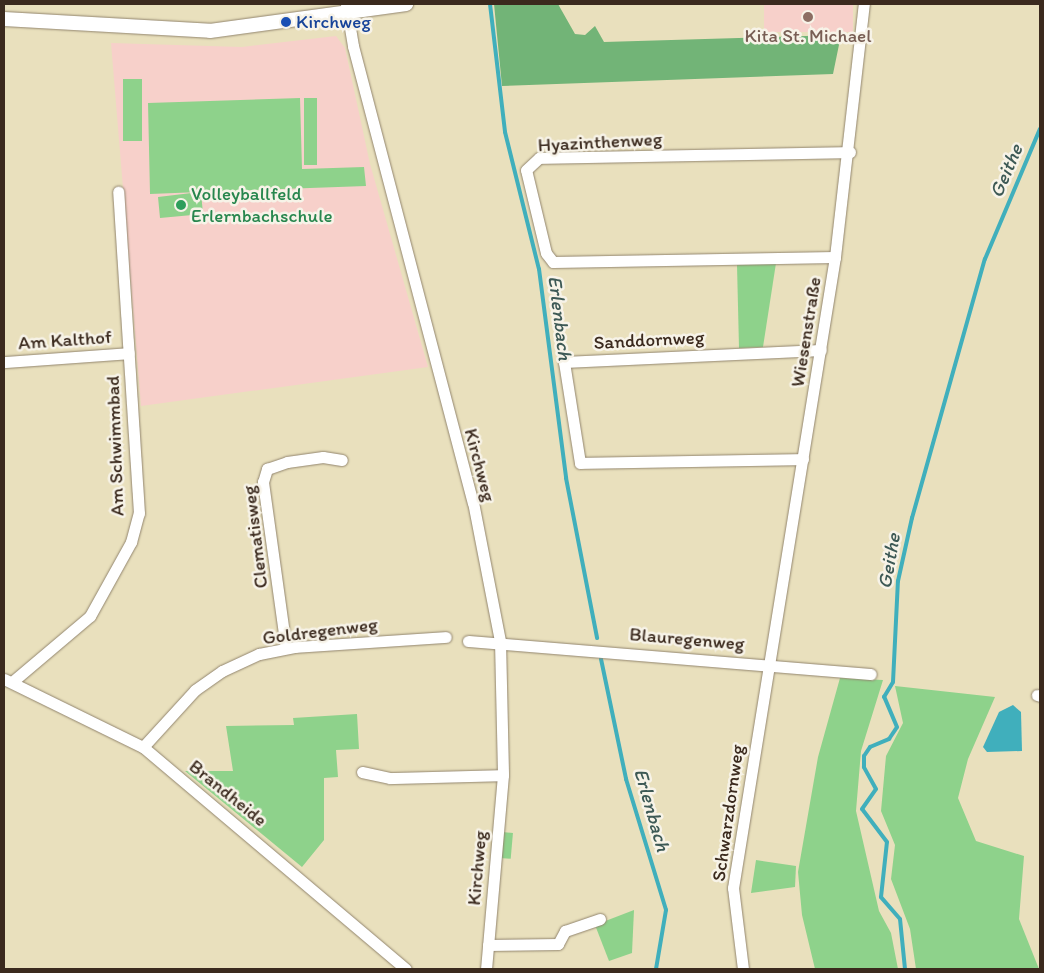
<!DOCTYPE html>
<meta charset="utf-8">
<style>
body{margin:0}
#map{position:relative;width:1044px;height:973px;overflow:hidden;background:#e9e0bd;font-family:Itim,sans-serif}
div>[style]{position:absolute}
.built>*{inset:0;background:#f7d0ca;transform-origin:0 0}
.green>*{inset:0;background:#8ed28b;transform-origin:0 0}
.forest>*{inset:0;background:#72b477}
.water>*{inset:0;background:#40afbc}
.stream>*{height:4px;margin:-2px;padding:0 2px;transform-origin:2px;border-radius:2px;background:#40afbc}
.roads{filter:drop-shadow(0 0 1px #92856e) drop-shadow(0 0 1px #92856e)}
.minor>*{height:11px;margin:-5.5px;padding:0 5.5px;transform-origin:5.5px;border-radius:5.5px;background:#fff}
.tertiary>*{height:14px;margin:-7px;padding:0 7px;transform-origin:7px;border-radius:7px;background:#fff}
.dots>*{width:14px;height:14px;translate:-50% -50%;box-sizing:border-box;border:2px solid #f7f3e8;border-radius:50%}
span{translate:-50% -50%;white-space:nowrap;text-align:center;line-height:1.15;-webkit-text-stroke:5px #f7f3e8;paint-order:stroke}
.transit-label{font-size:19px;color:#164399}
.left{translate:0 -50%;text-align:left}
.education-label{font-size:19px;color:#785e54}
.street-label{font-size:19px;color:#3b2a1e}
.leisure-label{font-size:19px;color:#27864d}
.water-label{font-size:20px;color:#3d5955;font-style:italic}
.frame{position:absolute;inset:0;border:5px solid #3b2a1e;pointer-events:none}
</style>
<div id="map">
<div class="built">
<div style="left:764px;top:4px;width:89px;height:28px"></div>
<div style="clip-path:polygon(336px 36px,345px 48px,370px 164px,428px 367px,141px 406px,111px 43px,242px 47px)"></div>
</div>
<div class="green">
<div style="left:123px;top:79px;width:19px;height:62px"></div>
<div style="clip-path:polygon(300px 98px,302px 169px,364px 167px,366px 186px,201px 192px,203px 214px,160px 218px,158px 197px,200px 192px,150px 194px,148px 103px)"></div>
<div style="left:304px;top:98px;width:13px;height:67px"></div>
<div style="clip-path:polygon(776px 263px,763px 347px,739px 348px,737px 265px)"></div>
<div style="clip-path:polygon(840px 678px,883px 680px,861px 751px,856px 811px,879px 911px,891px 933px,898px 969px,815px 969px,802px 915px,798px 872px,818px 757px)"></div>
<div style="clip-path:polygon(895px 686px,995px 697px,968px 759px,958px 798px,976px 841px,1024px 856px,1019px 919px,1039px 969px,916px 969px,910px 929px,891px 879px,895px 845px,881px 811px,886px 756px,903px 723px)"></div>
<div style="clip-path:polygon(357px 714px,359px 749px,336px 750px,338px 777px,324px 778px,324px 840px,302px 867px,185px 771px,233px 771px,226px 726px,294px 725px,293px 718px)"></div>
<div style="left:502px;top:832px;width:11px;height:26px;rotate:5deg"></div>
<div style="clip-path:polygon(756px 860px,796px 866px,795px 887px,751px 893px)"></div>
<div style="clip-path:polygon(634px 910px,632px 953px,609px 961px,595px 925px)"></div>
</div>
<div class="forest">
<div style="clip-path:polygon(494px 4px,558px 4px,575px 34px,585px 35px,595px 26px,604px 42px,841px 35px,833px 74px,502px 86px)"></div>
</div>
<div class="water">
<div style="clip-path:polygon(1013px 705px,1021px 712px,1022px 751px,987px 752px,983px 747px,999px 712px)"></div>
</div>
<div class="stream">
<div style="left:490px;top:4px;width:129px;rotate:83.3deg"></div>
<div style="left:505px;top:132px;width:141px;rotate:76.1deg"></div>
<div style="left:539px;top:269px;width:211px;rotate:82.6deg"></div>
<div style="left:566px;top:478px;width:163px;rotate:79deg"></div>
<div style="left:601px;top:659px;width:123px;rotate:78.2deg"></div>
<div style="left:626px;top:779px;width:137px;rotate:73deg"></div>
<div style="left:666px;top:910px;width:60px;rotate:99.6deg"></div>
<div style="left:905px;top:969px;width:50px;rotate:-95.7deg"></div>
<div style="left:900px;top:919px;width:29px;rotate:-131deg"></div>
<div style="left:881px;top:897px;width:55px;rotate:-83.8deg"></div>
<div style="left:887px;top:842px;width:41px;rotate:-127.1deg"></div>
<div style="left:862px;top:809px;width:24px;rotate:-55deg"></div>
<div style="left:876px;top:789px;width:25px;rotate:-119deg"></div>
<div style="left:864px;top:767px;width:11px;rotate:-90deg"></div>
<div style="left:864px;top:756px;width:11px;rotate:-56deg"></div>
<div style="left:870px;top:747px;width:21px;rotate:-23deg"></div>
<div style="left:889px;top:739px;width:14px;rotate:-56deg"></div>
<div style="left:897px;top:727px;width:33px;rotate:-113deg"></div>
<div style="left:884px;top:697px;width:17px;rotate:-59deg"></div>
<div style="left:893px;top:682px;width:101px;rotate:-87.2deg"></div>
<div style="left:898px;top:581px;width:65px;rotate:-77.5deg"></div>
<div style="left:912px;top:518px;width:269px;rotate:-74.3deg"></div>
<div style="left:985px;top:259px;width:141px;rotate:-67.1deg"></div>
</div>
<div class="roads">
<div class="minor">
<div style="left:346px;top:4px;width:43px;rotate:80.5deg"></div>
<div style="left:353px;top:46px;width:472px;rotate:75.3deg"></div>
<div style="left:473px;top:502px;width:142px;rotate:79deg"></div>
<div style="left:500px;top:641px;width:134px;rotate:88.7deg"></div>
<div style="left:503px;top:775px;width:195px;rotate:95deg"></div>
<div style="left:835px;top:257px;width:282px;rotate:179deg"></div>
<div style="left:553px;top:262px;width:11px;rotate:-128deg"></div>
<div style="left:546px;top:253px;width:85px;rotate:-103.5deg"></div>
<div style="left:526px;top:170px;width:18px;rotate:-43deg"></div>
<div style="left:539px;top:158px;width:311px;rotate:-1.1deg"></div>
<div style="left:4px;top:362px;width:125px;rotate:-4.1deg"></div>
<div style="left:803px;top:459px;width:223px;rotate:179deg"></div>
<div style="left:580px;top:463px;width:102px;rotate:-99deg"></div>
<div style="left:564px;top:362px;width:257px;rotate:-2.7deg"></div>
<div style="left:468px;top:641px;width:404px;rotate:4.7deg"></div>
<div style="left:286px;top:648px;width:168px;rotate:-97.9deg"></div>
<div style="left:263px;top:482px;width:14px;rotate:-73deg"></div>
<div style="left:267px;top:469px;width:21px;rotate:-19deg"></div>
<div style="left:287px;top:462px;width:36px;rotate:-8deg"></div>
<div style="left:323px;top:457px;width:19px;rotate:9deg"></div>
<div style="left:4px;top:679px;width:155px;rotate:26.1deg"></div>
<div style="left:143px;top:747px;width:344px;rotate:40.2deg"></div>
<div style="left:12px;top:682px;width:102px;rotate:-40.2deg"></div>
<div style="left:90px;top:616px;width:85px;rotate:-61deg"></div>
<div style="left:131px;top:542px;width:30px;rotate:-75deg"></div>
<div style="left:139px;top:513px;width:322px;rotate:-93.7deg"></div>
<div style="left:1037px;top:695px;width:3px;rotate:18deg"></div>
<div style="left:143px;top:747px;width:77px;rotate:-47.6deg"></div>
<div style="left:195px;top:690px;width:33px;rotate:-35deg"></div>
<div style="left:222px;top:671px;width:41px;rotate:-24.7deg"></div>
<div style="left:259px;top:654px;width:37px;rotate:-11deg"></div>
<div style="left:295px;top:647px;width:151px;rotate:-3.8deg"></div>
<div style="left:362px;top:772px;width:29px;rotate:12deg"></div>
<div style="left:390px;top:778px;width:113px;rotate:-1.5deg"></div>
<div style="left:488px;top:945px;width:70px;rotate:-0.8deg"></div>
<div style="left:558px;top:944px;width:15px;rotate:-62deg"></div>
<div style="left:565px;top:931px;width:37px;rotate:-19deg"></div>
<div style="left:743px;top:969px;width:82px;rotate:-97deg"></div>
<div style="left:733px;top:888px;width:639px;rotate:-80.82deg"></div>
<div style="left:835px;top:257px;width:255px;rotate:-83.5deg"></div>
</div>
<div class="tertiary">
<div style="left:4px;top:19px;width:206px;rotate:3.3deg"></div>
<div style="left:210px;top:31px;width:198px;rotate:-7.8deg"></div>
</div>
</div>
<div class="dots">
<div style="left:808px;top:17px;background:#8d6e63"></div>
<div style="left:286px;top:22px;background:#1a4fb4"></div>
<div style="left:181px;top:205px;background:#2e9e5b"></div>
</div>
<div class="transit-label">
<span class="left" style="left:296px;top:22px">Kirchweg</span>
</div>
<div class="education-label">
<span style="left:808px;top:36px">Kita St. Michael</span>
</div>
<div class="street-label">
<span style="left:600px;top:142px;rotate:-3deg">Hyazinthenweg</span>
<span style="left:806px;top:332px;rotate:-81deg">Wiesenstraße</span>
<span style="left:65px;top:340px;rotate:-4deg">Am Kalthof</span>
<span style="left:649px;top:340px;rotate:-3deg">Sanddornweg</span>
<span style="left:115px;top:446px;rotate:-92deg">Am Schwimmbad</span>
<span style="left:480px;top:465px;rotate:75deg">Kirchweg</span>
<span style="left:255px;top:537px;rotate:-97deg">Clematisweg</span>
<span style="left:320px;top:631px;rotate:-7deg">Goldregenweg</span>
<span style="left:687px;top:639px;rotate:5deg">Blauregenweg</span>
<span style="left:228px;top:793px;rotate:39deg">Brandheide</span>
<span style="left:728px;top:813px;rotate:-82deg">Schwarzdornweg</span>
<span style="left:477px;top:868px;rotate:-85deg">Kirchweg</span>
</div>
<div class="leisure-label">
<span class="left" style="left:191px;top:205px">Volleyballfeld<br>Erlernbachschule</span>
</div>
<div class="water-label">
<span style="left:1006px;top:171px;rotate:-67deg">Geithe</span>
<span style="left:560px;top:318px;rotate:83deg">Erlenbach</span>
<span style="left:889px;top:561px;rotate:-80deg">Geithe</span>
<span style="left:652px;top:810px;rotate:74deg">Erlenbach</span>
</div>
<div class="frame"></div>
</div>
